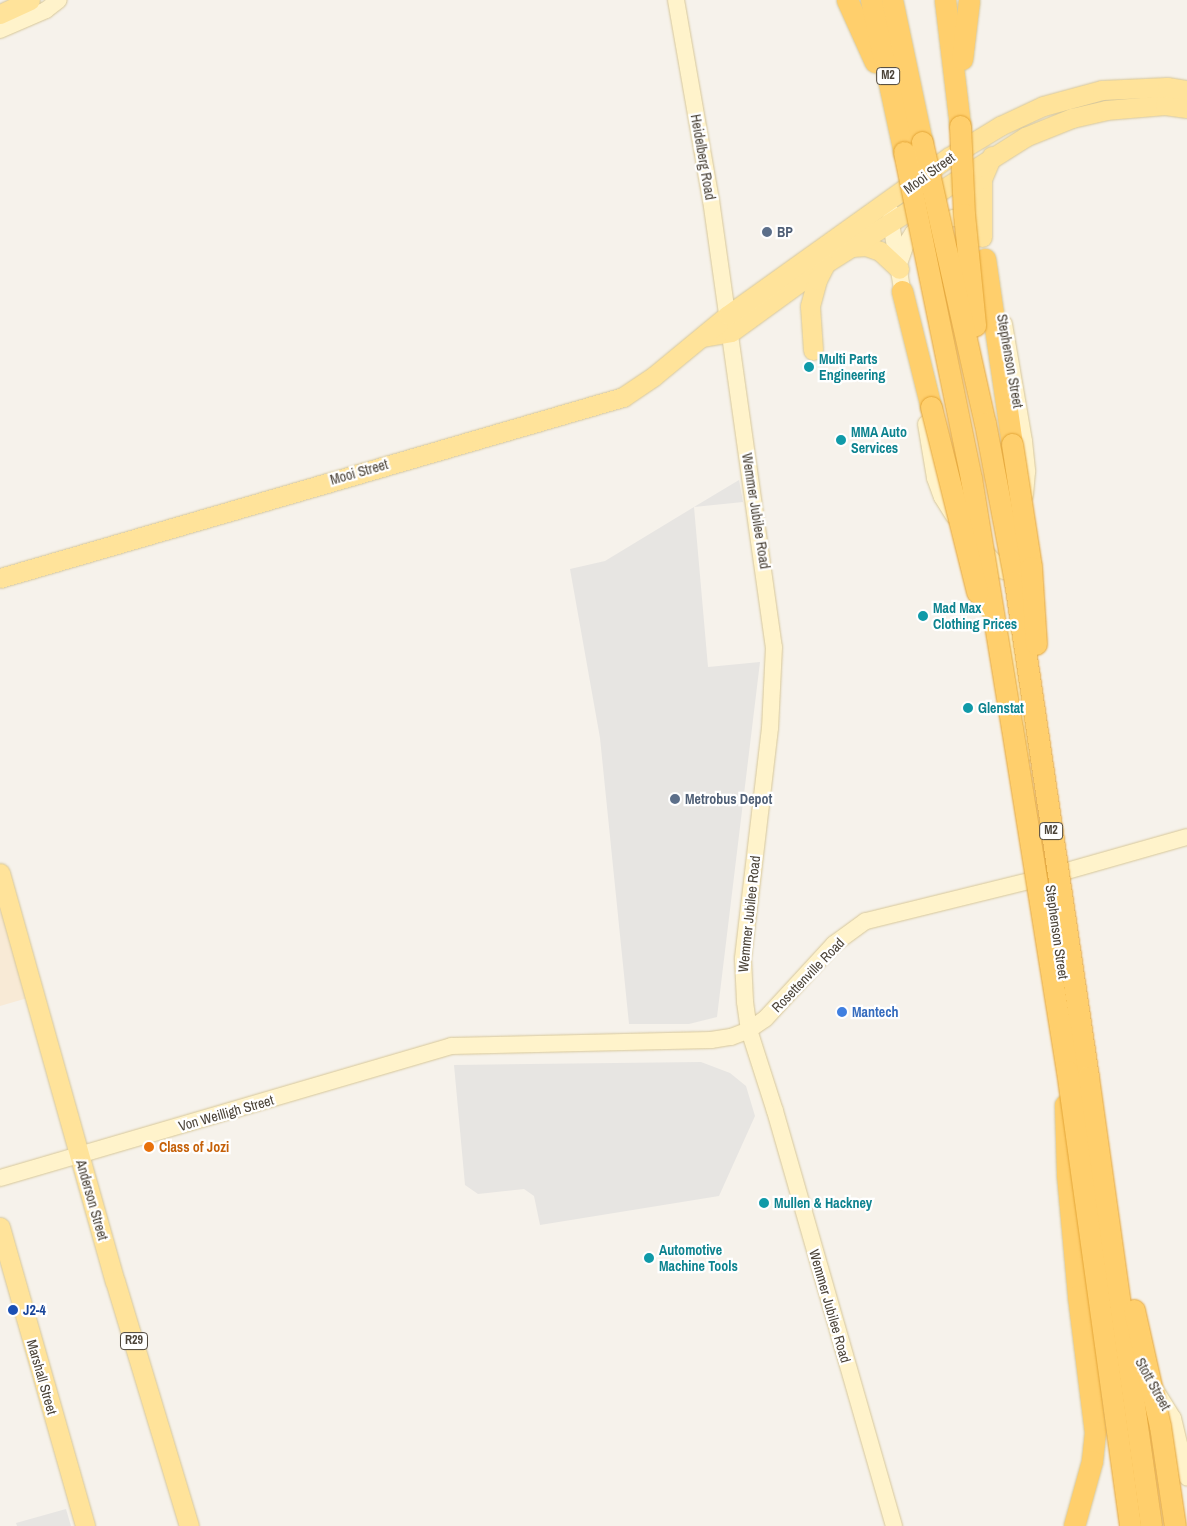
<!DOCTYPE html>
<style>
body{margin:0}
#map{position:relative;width:1187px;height:1526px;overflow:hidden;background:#f6f2eb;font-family:"Archivo Narrow",sans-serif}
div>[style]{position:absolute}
.commercial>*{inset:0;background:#f8ead6}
.parking>*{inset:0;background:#e7e5e2}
.roads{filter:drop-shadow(0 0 1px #d7c799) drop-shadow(0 0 1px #d7c799)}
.secondary>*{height:16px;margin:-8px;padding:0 8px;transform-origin:8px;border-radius:8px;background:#fff3cb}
.primary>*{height:19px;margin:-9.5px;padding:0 9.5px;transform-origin:9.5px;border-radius:9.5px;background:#ffe39a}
.highway>*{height:21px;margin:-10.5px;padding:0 10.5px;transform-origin:10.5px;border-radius:10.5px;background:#ffcf6c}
.bridges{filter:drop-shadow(0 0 1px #e4a536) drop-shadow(0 0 1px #e4a536)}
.highway-bridge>*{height:21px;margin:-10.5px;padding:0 10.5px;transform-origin:10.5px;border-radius:10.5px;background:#ffcf6c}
.dots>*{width:14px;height:14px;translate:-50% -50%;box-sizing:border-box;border:2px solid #fff;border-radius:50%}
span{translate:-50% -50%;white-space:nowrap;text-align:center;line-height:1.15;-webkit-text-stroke:4.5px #fff;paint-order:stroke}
.shield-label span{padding:1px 4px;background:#fff;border:1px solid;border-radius:4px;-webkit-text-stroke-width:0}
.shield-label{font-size:12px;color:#4b4338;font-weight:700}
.street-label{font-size:14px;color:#4b4338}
.service-label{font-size:14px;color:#4e5e75;font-weight:700}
.left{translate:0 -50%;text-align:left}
.culture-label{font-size:14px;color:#0d838f;font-weight:700}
.shop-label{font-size:14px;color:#366cbe;font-weight:700}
.food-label{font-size:14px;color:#c56008;font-weight:700}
.transit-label{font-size:14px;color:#164399;font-weight:700}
</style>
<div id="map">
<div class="commercial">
<div style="clip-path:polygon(0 890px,31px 997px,0 1006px)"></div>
</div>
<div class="parking">
<div style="clip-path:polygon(739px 480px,743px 502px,694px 507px,708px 667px,760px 662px,717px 1017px,689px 1024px,629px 1024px,600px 738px,570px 569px,605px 561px,694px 507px)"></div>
<div style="clip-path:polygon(701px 1062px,730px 1073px,746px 1086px,755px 1116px,719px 1196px,540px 1225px,534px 1196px,524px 1189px,478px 1194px,465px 1185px,454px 1065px)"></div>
<div style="clip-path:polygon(66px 1509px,71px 1526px,17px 1526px,16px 1523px)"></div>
</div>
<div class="roads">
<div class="secondary">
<div style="left:676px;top:0;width:203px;rotate:80.1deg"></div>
<div style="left:711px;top:200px;width:451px;rotate:82deg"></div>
<div style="left:774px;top:647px;width:81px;rotate:92.8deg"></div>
<div style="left:770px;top:728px;width:233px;rotate:96.7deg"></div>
<div style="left:743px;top:959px;width:43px;rotate:87.3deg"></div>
<div style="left:745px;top:1002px;width:28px;rotate:82deg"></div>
<div style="left:749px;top:1030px;width:85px;rotate:72.2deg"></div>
<div style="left:775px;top:1111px;width:432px;rotate:74deg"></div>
<div style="left:0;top:30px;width:50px;rotate:-23.5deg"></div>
<div style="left:46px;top:10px;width:16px;rotate:-38deg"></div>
<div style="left:891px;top:212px;width:17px;rotate:87deg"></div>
<div style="left:892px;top:229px;width:73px;rotate:80.5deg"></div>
<div style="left:899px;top:264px;width:21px;rotate:-71deg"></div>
<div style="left:906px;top:244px;width:13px;rotate:-58deg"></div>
<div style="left:913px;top:233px;width:13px;rotate:-39deg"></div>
<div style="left:923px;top:225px;width:32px;rotate:-13deg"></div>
<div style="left:954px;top:218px;width:11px;rotate:5deg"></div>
<div style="left:965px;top:219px;width:11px;rotate:41deg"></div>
<div style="left:1004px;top:324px;width:119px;rotate:80.3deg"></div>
<div style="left:1024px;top:441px;width:31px;rotate:84deg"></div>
<div style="left:1027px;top:472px;width:23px;rotate:95deg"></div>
<div style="left:926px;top:424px;width:55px;rotate:80.5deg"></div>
<div style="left:935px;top:478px;width:20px;rotate:70deg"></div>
<div style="left:942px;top:497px;width:22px;rotate:58deg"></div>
<div style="left:981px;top:548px;width:32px;rotate:46deg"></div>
<div style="left:1012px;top:630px;width:123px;rotate:82.1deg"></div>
<div style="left:0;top:1178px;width:470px;rotate:-16.3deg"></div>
<div style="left:451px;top:1046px;width:260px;rotate:-1.3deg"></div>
<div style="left:711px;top:1040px;width:20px;rotate:-9deg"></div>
<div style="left:731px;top:1037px;width:19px;rotate:-21deg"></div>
<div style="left:749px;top:1030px;width:19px;rotate:-35deg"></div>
<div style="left:765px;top:1019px;width:102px;rotate:-47.4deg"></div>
<div style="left:834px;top:944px;width:39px;rotate:-36deg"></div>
<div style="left:866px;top:921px;width:188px;rotate:-13.8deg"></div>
<div style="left:1049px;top:876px;width:143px;rotate:-15.8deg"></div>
<div style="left:1156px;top:1391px;width:32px;rotate:58deg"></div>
<div style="left:1173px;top:1418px;width:61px;rotate:76.7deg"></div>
</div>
<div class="primary">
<div style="left:0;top:14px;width:33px;rotate:-25deg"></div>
<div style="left:982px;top:237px;width:58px;rotate:-90deg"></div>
<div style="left:982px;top:179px;width:25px;rotate:-67deg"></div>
<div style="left:852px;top:247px;width:14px;rotate:-4deg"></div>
<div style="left:866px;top:246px;width:15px;rotate:20deg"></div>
<div style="left:880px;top:251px;width:26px;rotate:43deg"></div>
<div style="left:703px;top:337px;width:28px;rotate:-10deg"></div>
<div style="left:731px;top:332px;width:117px;rotate:-36deg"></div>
<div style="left:826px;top:263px;width:236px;rotate:-32.3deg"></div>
<div style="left:1025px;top:137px;width:51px;rotate:-22deg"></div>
<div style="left:1072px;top:118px;width:35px;rotate:-13deg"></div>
<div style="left:1106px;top:110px;width:59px;rotate:-4.8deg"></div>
<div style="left:1165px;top:105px;width:22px;rotate:8deg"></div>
<div style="left:813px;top:350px;width:44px;rotate:-93.9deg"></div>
<div style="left:810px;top:306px;width:27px;rotate:-75deg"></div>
<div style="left:817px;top:280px;width:18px;rotate:-63deg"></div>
<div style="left:0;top:578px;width:649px;rotate:-16.2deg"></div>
<div style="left:623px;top:397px;width:37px;rotate:-34deg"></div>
<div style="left:654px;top:376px;width:96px;rotate:-39.5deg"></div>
<div style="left:728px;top:315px;width:272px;rotate:-35.6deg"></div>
<div style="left:949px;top:157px;width:60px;rotate:-31.3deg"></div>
<div style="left:1000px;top:126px;width:47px;rotate:-24.9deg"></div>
<div style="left:1043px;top:106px;width:61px;rotate:-15.2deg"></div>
<div style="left:1102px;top:90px;width:65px;rotate:-2.6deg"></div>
<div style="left:1167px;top:87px;width:20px;rotate:9deg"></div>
<div style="left:0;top:873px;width:424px;rotate:74.3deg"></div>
<div style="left:115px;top:1281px;width:256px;rotate:73.2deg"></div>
<div style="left:0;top:1227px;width:311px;rotate:74.1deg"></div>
</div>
<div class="highway">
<div style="left:847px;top:0;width:68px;rotate:65.7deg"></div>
<div style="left:871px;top:0;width:156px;rotate:77.8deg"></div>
<div style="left:892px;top:0;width:145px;rotate:78.1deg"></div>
<div style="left:945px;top:0;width:127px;rotate:83.2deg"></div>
<div style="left:962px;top:59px;width:59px;rotate:-83.2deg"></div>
<div style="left:985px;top:259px;width:187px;rotate:81.7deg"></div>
<div style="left:902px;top:291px;width:120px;rotate:76deg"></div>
<div style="left:1065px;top:1105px;width:69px;rotate:88.3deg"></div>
<div style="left:1067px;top:1174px;width:122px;rotate:84.8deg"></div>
<div style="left:1078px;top:1296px;width:137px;rotate:82.9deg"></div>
<div style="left:1095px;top:1432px;width:29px;rotate:96deg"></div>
<div style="left:1092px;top:1461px;width:67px;rotate:105.5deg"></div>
</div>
</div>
<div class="bridges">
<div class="highway-bridge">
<div style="left:960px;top:126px;width:88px;rotate:87.4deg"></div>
<div style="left:964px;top:214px;width:112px;rotate:84.3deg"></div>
<div style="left:922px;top:142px;width:288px;rotate:77.4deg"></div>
<div style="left:985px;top:423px;width:162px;rotate:79.3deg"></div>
<div style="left:1015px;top:582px;width:500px;rotate:81.61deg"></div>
<div style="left:1088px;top:1077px;width:453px;rotate:82deg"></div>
<div style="left:904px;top:152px;width:333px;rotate:78.4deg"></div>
<div style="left:971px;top:478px;width:253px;rotate:80.7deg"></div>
<div style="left:1012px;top:728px;width:347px;rotate:80.9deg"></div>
<div style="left:1067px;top:1071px;width:459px;rotate:82.1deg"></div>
<div style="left:931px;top:407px;width:191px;rotate:76deg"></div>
<div style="left:1012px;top:444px;width:124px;rotate:81.2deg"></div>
<div style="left:1031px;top:567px;width:77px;rotate:86.3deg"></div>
<div style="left:1134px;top:1310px;width:119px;rotate:77.4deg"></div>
<div style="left:1160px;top:1426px;width:101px;rotate:81.5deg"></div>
</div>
</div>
<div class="dots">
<div style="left:767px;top:232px;background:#5c6f8a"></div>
<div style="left:809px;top:367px;background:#0f9aa8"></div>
<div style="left:841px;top:440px;background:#0f9aa8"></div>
<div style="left:923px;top:616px;background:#0f9aa8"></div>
<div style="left:968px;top:708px;background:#0f9aa8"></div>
<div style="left:675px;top:799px;background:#5c6f8a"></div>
<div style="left:842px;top:1012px;background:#3f7fe0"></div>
<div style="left:149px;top:1147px;background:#e8710a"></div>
<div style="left:764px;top:1203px;background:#0f9aa8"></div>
<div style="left:649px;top:1258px;background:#0f9aa8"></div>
<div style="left:13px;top:1310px;background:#1a4fb4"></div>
</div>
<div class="shield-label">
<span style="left:888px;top:76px">M2</span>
<span style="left:1051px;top:831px">M2</span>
<span style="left:134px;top:1341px">R29</span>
</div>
<div class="street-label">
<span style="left:703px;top:157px;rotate:80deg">Heidelberg Road</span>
<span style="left:929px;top:173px;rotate:-36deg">Mooi Street</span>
<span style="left:1010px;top:361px;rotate:80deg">Stephenson Street</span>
<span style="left:359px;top:472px;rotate:-16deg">Mooi Street</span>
<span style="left:756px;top:511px;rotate:81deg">Wemmer Jubilee Road</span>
<span style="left:749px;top:914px;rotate:-84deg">Wemmer Jubilee Road</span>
<span style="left:1057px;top:932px;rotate:82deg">Stephenson Street</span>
<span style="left:808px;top:975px;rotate:-46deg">Rosettenville Road</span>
<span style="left:226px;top:1113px;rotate:-16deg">Von Weilligh Street</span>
<span style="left:92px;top:1200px;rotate:74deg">Anderson Street</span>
<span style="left:830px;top:1306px;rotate:74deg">Wemmer Jubilee Road</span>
<span style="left:42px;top:1377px;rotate:74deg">Marshall Street</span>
<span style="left:1153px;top:1384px;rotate:61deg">Stott Street</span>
</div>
<div class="service-label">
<span class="left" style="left:777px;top:232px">BP</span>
<span class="left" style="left:685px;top:799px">Metrobus Depot</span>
</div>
<div class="culture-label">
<span class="left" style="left:819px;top:367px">Multi Parts<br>Engineering</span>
<span class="left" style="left:851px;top:440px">MMA Auto<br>Services</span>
<span class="left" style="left:933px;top:616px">Mad Max<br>Clothing Prices</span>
<span class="left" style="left:978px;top:708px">Glenstat</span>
<span class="left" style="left:774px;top:1203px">Mullen &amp; Hackney</span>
<span class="left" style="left:659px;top:1258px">Automotive<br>Machine Tools</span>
</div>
<div class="shop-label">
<span class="left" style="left:852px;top:1012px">Mantech</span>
</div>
<div class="food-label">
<span class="left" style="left:159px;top:1147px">Class of Jozi</span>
</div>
<div class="transit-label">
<span class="left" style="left:23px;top:1310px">J2-4</span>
</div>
</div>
